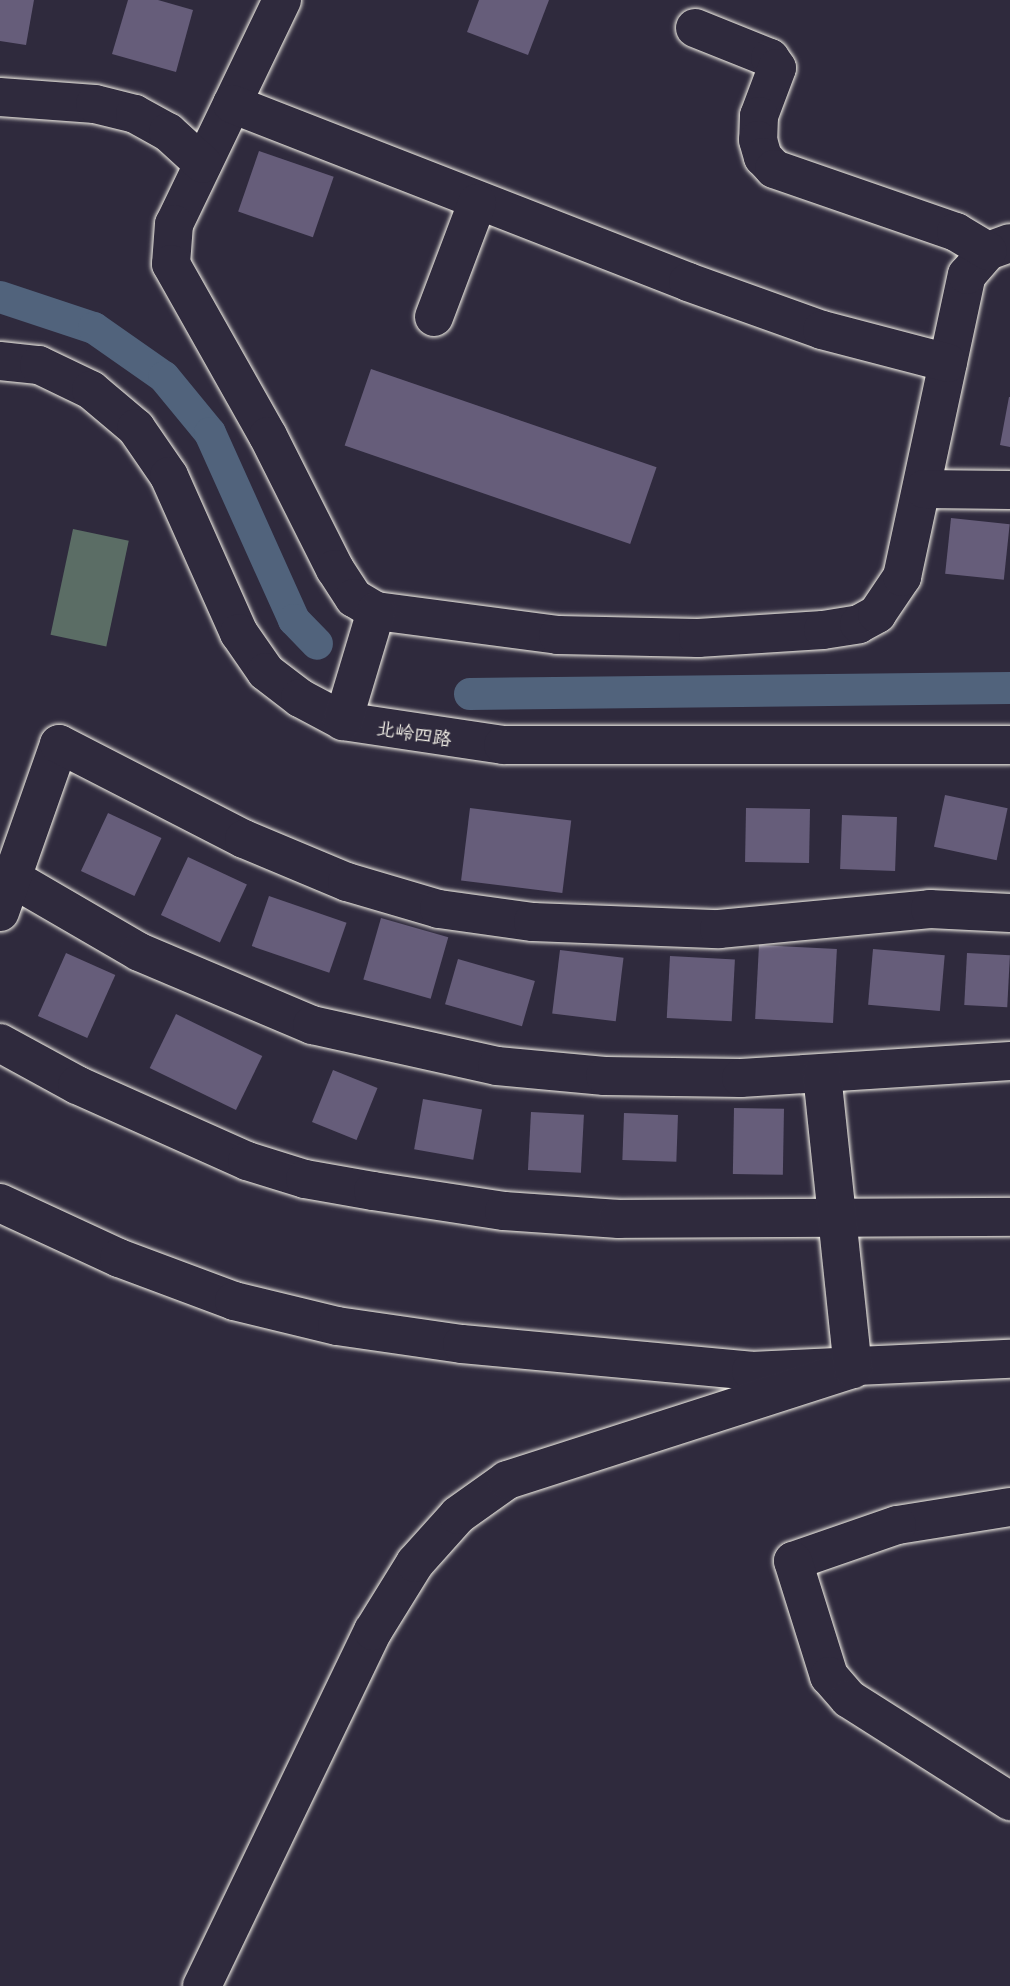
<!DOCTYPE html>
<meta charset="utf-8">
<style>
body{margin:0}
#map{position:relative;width:1010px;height:1986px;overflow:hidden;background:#2f2a3d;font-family:"Playpen Sans","LXGW WenKai TC",sans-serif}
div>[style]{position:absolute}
.green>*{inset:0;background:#5b6d65;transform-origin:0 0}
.canal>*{height:32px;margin:-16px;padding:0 16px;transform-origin:16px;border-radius:16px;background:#51637c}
.building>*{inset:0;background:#665d7a;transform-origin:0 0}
.roads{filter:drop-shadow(0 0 2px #f4f1e8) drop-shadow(0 0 2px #f4f1e8)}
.minor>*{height:38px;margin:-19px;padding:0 19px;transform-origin:19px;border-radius:19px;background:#2f2a3d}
span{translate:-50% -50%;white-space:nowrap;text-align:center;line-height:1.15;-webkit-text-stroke:6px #2f2a3d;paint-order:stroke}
.street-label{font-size:19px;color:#f4f1e8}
</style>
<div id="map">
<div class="green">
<div style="left:73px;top:529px;width:57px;height:108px;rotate:12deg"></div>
</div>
<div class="canal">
<div style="left:0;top:297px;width:99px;rotate:18.3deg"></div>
<div style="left:94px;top:328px;width:85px;rotate:35deg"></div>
<div style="left:164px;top:377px;width:72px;rotate:50.6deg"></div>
<div style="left:210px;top:433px;width:205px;rotate:65.8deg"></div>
<div style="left:294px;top:620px;width:33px;rotate:46deg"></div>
<div style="left:470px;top:694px;width:540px;rotate:-0.64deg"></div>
</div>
<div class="building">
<div style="clip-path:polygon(0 0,34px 0,26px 45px,0 41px)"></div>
<div style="clip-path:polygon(128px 0,158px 0,193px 10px,176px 72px,112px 54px)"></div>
<div style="clip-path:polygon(479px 0,549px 0,528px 55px,467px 32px)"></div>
<div style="left:259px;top:151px;width:79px;height:64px;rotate:19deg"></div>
<div style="left:371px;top:369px;width:302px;height:81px;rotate:19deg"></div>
<div style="clip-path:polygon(1009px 397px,1010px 397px,1010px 447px,1000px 445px)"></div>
<div style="left:951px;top:518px;width:59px;height:56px;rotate:6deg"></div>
<div style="left:945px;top:795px;width:64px;height:53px;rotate:12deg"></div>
<div style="left:470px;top:808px;width:102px;height:73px;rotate:7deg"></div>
<div style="left:746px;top:808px;width:64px;height:54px;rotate:1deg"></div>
<div style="left:108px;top:813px;width:59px;height:64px;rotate:25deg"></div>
<div style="left:842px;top:815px;width:55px;height:54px;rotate:2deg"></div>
<div style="left:188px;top:857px;width:65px;height:64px;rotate:25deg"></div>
<div style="left:269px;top:896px;width:82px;height:53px;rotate:19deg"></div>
<div style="left:381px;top:918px;width:70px;height:64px;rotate:16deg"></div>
<div style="left:759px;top:945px;width:78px;height:74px;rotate:3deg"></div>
<div style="left:873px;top:949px;width:72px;height:56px;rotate:5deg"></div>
<div style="left:560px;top:950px;width:64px;height:64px;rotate:7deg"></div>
<div style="left:66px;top:953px;width:54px;height:69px;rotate:24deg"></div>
<div style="left:967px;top:953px;width:43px;height:52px;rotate:3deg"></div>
<div style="left:670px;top:956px;width:65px;height:62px;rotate:3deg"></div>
<div style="left:458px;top:959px;width:80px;height:47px;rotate:16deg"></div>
<div style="left:176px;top:1014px;width:96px;height:60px;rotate:26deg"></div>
<div style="left:333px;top:1070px;width:48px;height:56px;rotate:22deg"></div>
<div style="left:423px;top:1099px;width:60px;height:51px;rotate:10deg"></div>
<div style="left:734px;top:1108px;width:50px;height:66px;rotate:1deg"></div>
<div style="left:531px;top:1112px;width:53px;height:58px;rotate:3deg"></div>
<div style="left:624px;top:1113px;width:54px;height:47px;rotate:2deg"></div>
</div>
<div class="roads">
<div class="minor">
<div style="left:282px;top:0;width:249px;rotate:115.7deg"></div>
<div style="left:174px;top:224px;width:40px;rotate:94.3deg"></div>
<div style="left:171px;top:264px;width:197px;rotate:60.6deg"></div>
<div style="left:268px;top:436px;width:149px;rotate:63.3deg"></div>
<div style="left:335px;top:569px;width:35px;rotate:57deg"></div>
<div style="left:354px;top:598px;width:26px;rotate:31deg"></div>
<div style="left:376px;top:611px;width:184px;rotate:7.5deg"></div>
<div style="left:558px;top:635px;width:140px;rotate:1.2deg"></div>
<div style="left:698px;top:638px;width:125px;rotate:-3.7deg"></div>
<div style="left:823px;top:630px;width:36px;rotate:-9deg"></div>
<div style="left:859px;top:624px;width:21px;rotate:-29deg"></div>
<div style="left:877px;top:614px;width:45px;rotate:-56deg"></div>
<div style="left:902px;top:577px;width:309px;rotate:-77.9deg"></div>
<div style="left:967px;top:275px;width:32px;rotate:-49deg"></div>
<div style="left:988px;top:251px;width:23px;rotate:-20deg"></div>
<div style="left:695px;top:28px;width:81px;rotate:21.8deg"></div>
<div style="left:770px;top:58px;width:12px;rotate:55deg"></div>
<div style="left:777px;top:68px;width:51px;rotate:110.6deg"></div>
<div style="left:759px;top:116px;width:24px;rotate:92deg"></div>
<div style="left:758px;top:140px;width:18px;rotate:74deg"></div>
<div style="left:763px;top:157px;width:16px;rotate:47deg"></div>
<div style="left:774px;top:169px;width:193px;rotate:19.1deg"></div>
<div style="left:956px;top:232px;width:37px;rotate:31deg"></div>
<div style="left:0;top:97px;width:95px;rotate:4.2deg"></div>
<div style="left:95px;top:104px;width:41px;rotate:14deg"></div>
<div style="left:135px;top:114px;width:38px;rotate:29deg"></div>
<div style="left:168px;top:132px;width:47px;rotate:42.4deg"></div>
<div style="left:232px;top:104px;width:490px;rotate:21.3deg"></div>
<div style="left:688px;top:282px;width:142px;rotate:19.7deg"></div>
<div style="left:822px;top:330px;width:130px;rotate:14.7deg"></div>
<div style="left:434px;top:317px;width:122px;rotate:-69.3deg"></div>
<div style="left:0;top:361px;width:39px;rotate:6deg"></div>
<div style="left:39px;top:365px;width:58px;rotate:25.7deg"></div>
<div style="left:91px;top:390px;width:59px;rotate:40.2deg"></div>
<div style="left:136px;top:428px;width:58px;rotate:55.5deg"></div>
<div style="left:169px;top:476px;width:172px;rotate:66deg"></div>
<div style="left:239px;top:633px;width:47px;rotate:55.3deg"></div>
<div style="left:266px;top:672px;width:43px;rotate:37.4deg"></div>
<div style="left:300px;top:698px;width:49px;rotate:28.1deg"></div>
<div style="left:343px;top:721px;width:162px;rotate:8.5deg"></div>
<div style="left:503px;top:745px;width:507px"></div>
<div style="left:924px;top:489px;width:86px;rotate:0.7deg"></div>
<div style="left:343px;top:721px;width:115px;rotate:-73.3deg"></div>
<div style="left:12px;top:878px;width:147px;rotate:30.2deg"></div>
<div style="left:139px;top:952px;width:188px;rotate:22.9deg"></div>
<div style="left:312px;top:1025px;width:189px;rotate:12.5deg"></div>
<div style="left:497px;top:1066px;width:108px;rotate:5.3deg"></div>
<div style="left:605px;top:1076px;width:136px;rotate:0.8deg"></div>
<div style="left:741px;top:1078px;width:270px;rotate:-3.6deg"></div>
<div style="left:0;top:912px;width:178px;rotate:-70.6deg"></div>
<div style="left:59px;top:744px;width:208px;rotate:27.2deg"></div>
<div style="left:244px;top:839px;width:112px;rotate:22.7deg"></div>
<div style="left:347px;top:882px;width:96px;rotate:16.4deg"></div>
<div style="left:439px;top:909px;width:95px;rotate:7.9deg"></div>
<div style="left:533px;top:922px;width:186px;rotate:2.2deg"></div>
<div style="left:719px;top:929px;width:212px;rotate:-5.4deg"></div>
<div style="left:930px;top:909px;width:80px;rotate:2.9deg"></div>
<div style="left:0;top:1043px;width:88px;rotate:28.6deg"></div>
<div style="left:77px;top:1085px;width:186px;rotate:24.1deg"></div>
<div style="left:247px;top:1161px;width:61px;rotate:17.2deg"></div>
<div style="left:305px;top:1179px;width:69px;rotate:10deg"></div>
<div style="left:373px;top:1191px;width:133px;rotate:8.7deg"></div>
<div style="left:504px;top:1211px;width:115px;rotate:4deg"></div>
<div style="left:619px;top:1219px;width:391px;rotate:-0.3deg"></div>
<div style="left:0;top:1203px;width:131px;rotate:24.8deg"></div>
<div style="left:119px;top:1258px;width:123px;rotate:20.5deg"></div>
<div style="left:234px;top:1301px;width:106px;rotate:13.6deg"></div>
<div style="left:337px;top:1326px;width:126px;rotate:8.2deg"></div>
<div style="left:462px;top:1344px;width:290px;rotate:5.3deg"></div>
<div style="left:751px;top:1371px;width:259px;rotate:-2.7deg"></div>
<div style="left:1010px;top:1507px;width:114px;rotate:170.9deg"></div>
<div style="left:897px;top:1525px;width:110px;rotate:160.9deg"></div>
<div style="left:793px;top:1561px;width:121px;rotate:72.6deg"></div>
<div style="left:829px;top:1676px;width:30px;rotate:49deg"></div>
<div style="left:849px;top:1699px;width:191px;rotate:32.4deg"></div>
<div style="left:202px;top:1986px;width:394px;rotate:-64.3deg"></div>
<div style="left:373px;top:1631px;width:80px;rotate:-58.3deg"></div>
<div style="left:415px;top:1563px;width:64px;rotate:-48.1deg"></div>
<div style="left:458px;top:1515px;width:60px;rotate:-35.5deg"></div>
<div style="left:507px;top:1480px;width:363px;rotate:-17.8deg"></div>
<div style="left:853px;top:1369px;width:296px;rotate:-96deg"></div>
</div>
</div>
<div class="street-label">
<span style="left:414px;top:733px;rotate:9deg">北岭四路</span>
</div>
</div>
